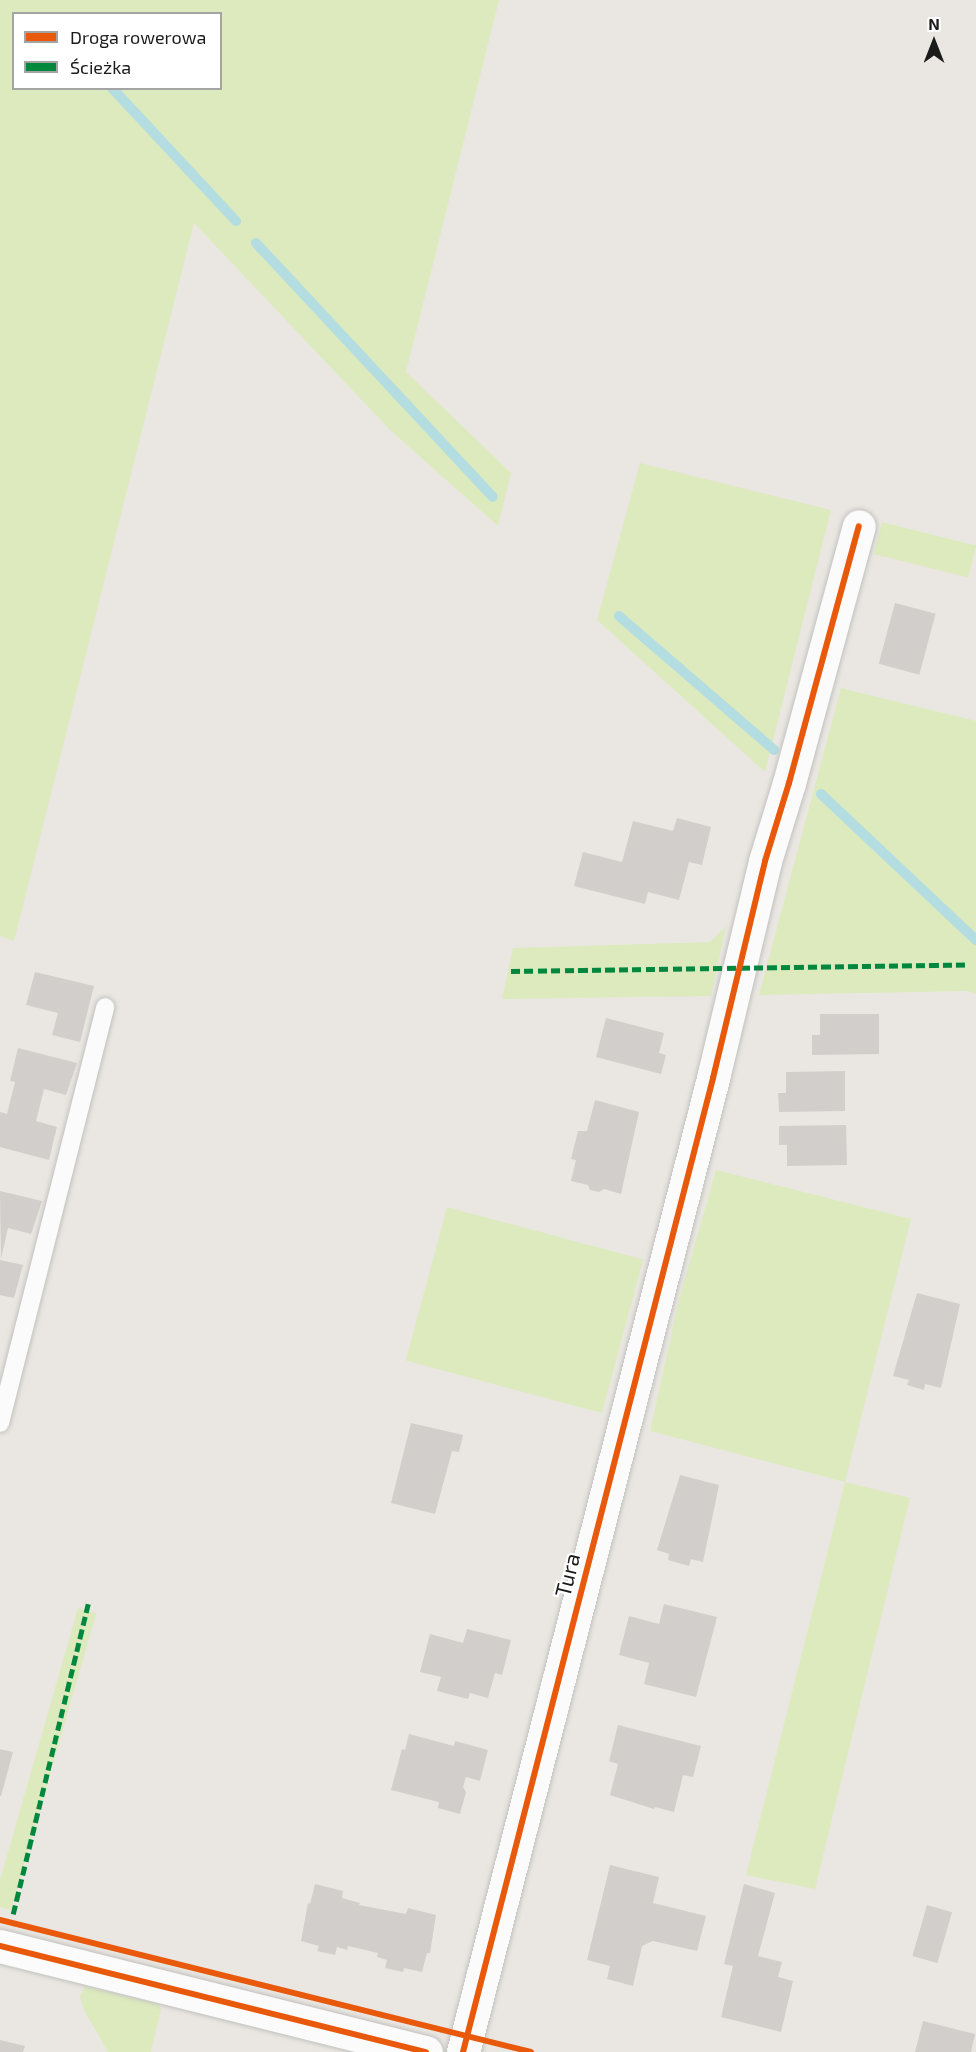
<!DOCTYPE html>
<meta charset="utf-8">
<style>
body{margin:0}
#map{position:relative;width:976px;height:2052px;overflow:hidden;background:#eae7e2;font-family:"Exo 2",sans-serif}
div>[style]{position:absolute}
.grass>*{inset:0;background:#dceabe;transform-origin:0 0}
.stream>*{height:10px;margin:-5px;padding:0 5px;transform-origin:5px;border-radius:5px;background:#b3dde0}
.building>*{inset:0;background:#d2cecb;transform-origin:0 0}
.roads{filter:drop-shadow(0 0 2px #c2c1bf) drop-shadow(0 0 2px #c2c1bf)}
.lane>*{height:18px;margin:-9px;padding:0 9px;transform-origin:9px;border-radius:9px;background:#fcfbfb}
.street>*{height:33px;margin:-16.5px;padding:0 16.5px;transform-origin:16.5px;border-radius:16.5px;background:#fcfbfb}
.quiet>*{height:4.5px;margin-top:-2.25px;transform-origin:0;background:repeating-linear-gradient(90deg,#00873e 0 9px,transparent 0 13.5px)}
.cycleway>*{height:6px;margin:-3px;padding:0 3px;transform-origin:3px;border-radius:3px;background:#e8590c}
span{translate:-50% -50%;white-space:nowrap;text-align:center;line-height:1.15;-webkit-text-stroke:4.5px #fff;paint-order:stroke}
.street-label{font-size:22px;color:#1b1b1b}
.legend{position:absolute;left:12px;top:12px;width:210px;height:78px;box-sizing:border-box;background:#fff;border:2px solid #a4a4a4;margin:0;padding:8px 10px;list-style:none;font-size:18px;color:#1b1b1b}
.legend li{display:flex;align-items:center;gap:12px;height:30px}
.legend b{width:30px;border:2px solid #a4a4a4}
.north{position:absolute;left:904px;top:12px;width:60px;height:60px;-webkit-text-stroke:4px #fff;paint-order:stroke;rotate:0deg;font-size:16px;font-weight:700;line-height:24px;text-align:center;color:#1b1b1b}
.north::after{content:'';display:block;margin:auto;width:21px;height:27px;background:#1b1b1b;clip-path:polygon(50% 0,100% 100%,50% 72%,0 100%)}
</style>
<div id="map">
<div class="grass">
<div style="clip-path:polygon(evenodd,0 0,499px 0,406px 372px,511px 473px,498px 526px,390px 430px,194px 223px,14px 941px,0 936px,0 0,14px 14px,220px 14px,220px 88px,14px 88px,14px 14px)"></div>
<div style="clip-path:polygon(640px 463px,831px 510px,765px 772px,597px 620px)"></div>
<div style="left:882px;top:522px;width:97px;height:33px;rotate:14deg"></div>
<div style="clip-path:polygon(841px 688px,976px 721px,976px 994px,968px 991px,759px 995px)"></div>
<div style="clip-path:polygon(726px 926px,711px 996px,502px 999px,513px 948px,710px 942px)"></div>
<div style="clip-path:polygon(716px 1170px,911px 1219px,845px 1482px,910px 1498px,815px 1889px,746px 1875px,845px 1482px,650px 1431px,679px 1300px)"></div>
<div style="left:447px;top:1207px;width:203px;height:159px;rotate:15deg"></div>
<div style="left:78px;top:1608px;width:19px;height:309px;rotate:16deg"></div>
<div style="clip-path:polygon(84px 1986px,159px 2004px,161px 2009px,151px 2052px,108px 2052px,84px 2010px,80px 1997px)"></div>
</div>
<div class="stream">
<div style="left:112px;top:88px;width:182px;rotate:47deg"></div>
<div style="left:256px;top:243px;width:347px;rotate:47deg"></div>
<div style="left:619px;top:616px;width:205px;rotate:40.8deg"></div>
<div style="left:821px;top:794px;width:213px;rotate:43.3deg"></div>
</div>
<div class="building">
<div style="left:895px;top:603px;width:42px;height:63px;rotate:15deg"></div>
<div style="clip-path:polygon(677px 818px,711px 827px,702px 865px,689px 862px,679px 900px,648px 892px,645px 904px,574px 886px,583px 852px,622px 862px,633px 821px,673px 831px)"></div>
<div style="clip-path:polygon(35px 972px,94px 986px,80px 1042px,52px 1035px,58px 1013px,26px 1005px)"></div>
<div style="clip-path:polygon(820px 1014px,879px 1014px,879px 1054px,812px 1055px,812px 1035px,820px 1035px)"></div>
<div style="clip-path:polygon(606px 1018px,664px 1033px,659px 1053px,666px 1055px,661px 1074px,596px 1057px)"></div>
<div style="clip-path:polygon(18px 1048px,77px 1063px,66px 1095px,44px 1089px,36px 1121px,57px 1127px,49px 1160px,0 1147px,0 1112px,7px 1114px,15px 1082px,10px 1081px)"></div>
<div style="clip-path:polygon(845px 1071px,845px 1111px,779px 1112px,778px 1093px,786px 1093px,786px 1072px)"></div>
<div style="clip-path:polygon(595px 1100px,639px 1112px,621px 1194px,604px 1189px,599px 1192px,590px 1190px,588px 1185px,571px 1181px,576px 1160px,571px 1159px,578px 1131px,587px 1131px)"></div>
<div style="clip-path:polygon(846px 1125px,847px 1165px,787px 1166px,787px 1145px,779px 1145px,779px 1126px)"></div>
<div style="clip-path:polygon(0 1191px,42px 1201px,31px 1234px,8px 1228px,1px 1259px)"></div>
<div style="clip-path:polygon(0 1260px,23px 1265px,14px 1298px,0 1295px)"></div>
<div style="clip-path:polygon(917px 1293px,960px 1304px,941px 1388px,925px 1384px,924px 1390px,907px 1385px,909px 1380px,893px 1376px)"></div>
<div style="clip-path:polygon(411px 1423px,463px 1435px,459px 1452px,452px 1451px,435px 1514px,391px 1503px)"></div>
<div style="clip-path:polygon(680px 1475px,719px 1485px,703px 1562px,691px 1559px,689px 1566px,668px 1560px,669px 1554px,657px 1550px)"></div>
<div style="clip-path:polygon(664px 1604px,717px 1617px,696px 1697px,644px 1684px,649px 1663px,619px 1655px,629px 1616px,659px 1624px)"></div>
<div style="clip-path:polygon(467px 1629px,511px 1640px,502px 1675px,495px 1673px,488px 1698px,470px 1693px,468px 1699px,437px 1691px,441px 1677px,420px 1672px,430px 1634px,463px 1643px)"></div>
<div style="clip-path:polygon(618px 1725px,701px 1746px,693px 1777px,683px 1775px,674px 1812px,655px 1807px,654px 1809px,610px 1795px,618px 1764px,609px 1761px)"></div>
<div style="clip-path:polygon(409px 1734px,454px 1746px,455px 1741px,488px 1750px,480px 1781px,466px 1777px,463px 1787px,466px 1792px,460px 1814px,438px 1808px,439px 1802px,391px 1790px,402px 1749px,405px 1750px)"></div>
<div style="clip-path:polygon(0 1749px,13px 1752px,1px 1796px,0 1796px)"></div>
<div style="clip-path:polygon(610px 1865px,659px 1877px,653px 1903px,706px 1916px,697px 1951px,653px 1941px,642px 1946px,633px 1986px,607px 1979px,610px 1966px,587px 1960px)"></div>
<div style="clip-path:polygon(315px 1884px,343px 1891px,342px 1898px,360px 1903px,359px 1905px,406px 1914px,408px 1908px,436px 1915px,430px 1953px,427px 1953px,422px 1972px,404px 1968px,403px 1972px,385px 1968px,387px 1960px,377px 1957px,378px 1953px,348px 1946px,347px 1950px,337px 1947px,335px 1955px,317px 1951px,319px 1946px,301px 1941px,308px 1903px,310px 1904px)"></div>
<div style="clip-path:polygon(744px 1884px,775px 1893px,758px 1956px,782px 1962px,778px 1977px,793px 1981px,781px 2032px,721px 2017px,733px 1966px,724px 1964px)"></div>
<div style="left:927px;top:1905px;width:26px;height:53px;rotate:16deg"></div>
<div style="clip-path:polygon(923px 2021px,975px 2034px,971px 2052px,915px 2052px)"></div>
<div style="clip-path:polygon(0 2040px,25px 2046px,23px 2052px,0 2052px)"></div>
</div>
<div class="roads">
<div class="lane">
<div style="left:0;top:1423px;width:429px;rotate:-75.8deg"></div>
</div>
<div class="street">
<div style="left:0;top:1946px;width:439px;rotate:14deg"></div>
<div style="left:463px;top:2052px;width:1006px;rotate:-75.6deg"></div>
<div style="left:713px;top:1078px;width:223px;rotate:-76.5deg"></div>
<div style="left:765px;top:861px;width:82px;rotate:-72.9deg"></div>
<div style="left:789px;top:783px;width:266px;rotate:-74.8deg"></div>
</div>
</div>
<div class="quiet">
<div style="left:511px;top:971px;width:458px;rotate:-0.8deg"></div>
<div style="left:13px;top:1914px;width:319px;rotate:-76.4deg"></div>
</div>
<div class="cycleway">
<div style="left:0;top:1920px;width:547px;rotate:13.96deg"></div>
<div style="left:0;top:1946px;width:439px;rotate:14deg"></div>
<div style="left:463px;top:2052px;width:1006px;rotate:-75.6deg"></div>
<div style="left:713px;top:1078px;width:223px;rotate:-76.5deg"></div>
<div style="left:765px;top:861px;width:82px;rotate:-72.9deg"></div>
<div style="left:789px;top:783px;width:266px;rotate:-74.8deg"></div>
</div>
<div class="street-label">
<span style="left:567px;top:1575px;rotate:-76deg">Tura</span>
</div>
<ul class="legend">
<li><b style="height:8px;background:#e8590c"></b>Droga rowerowa</li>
<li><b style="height:8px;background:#00873e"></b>Ścieżka</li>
</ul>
<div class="north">N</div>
</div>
